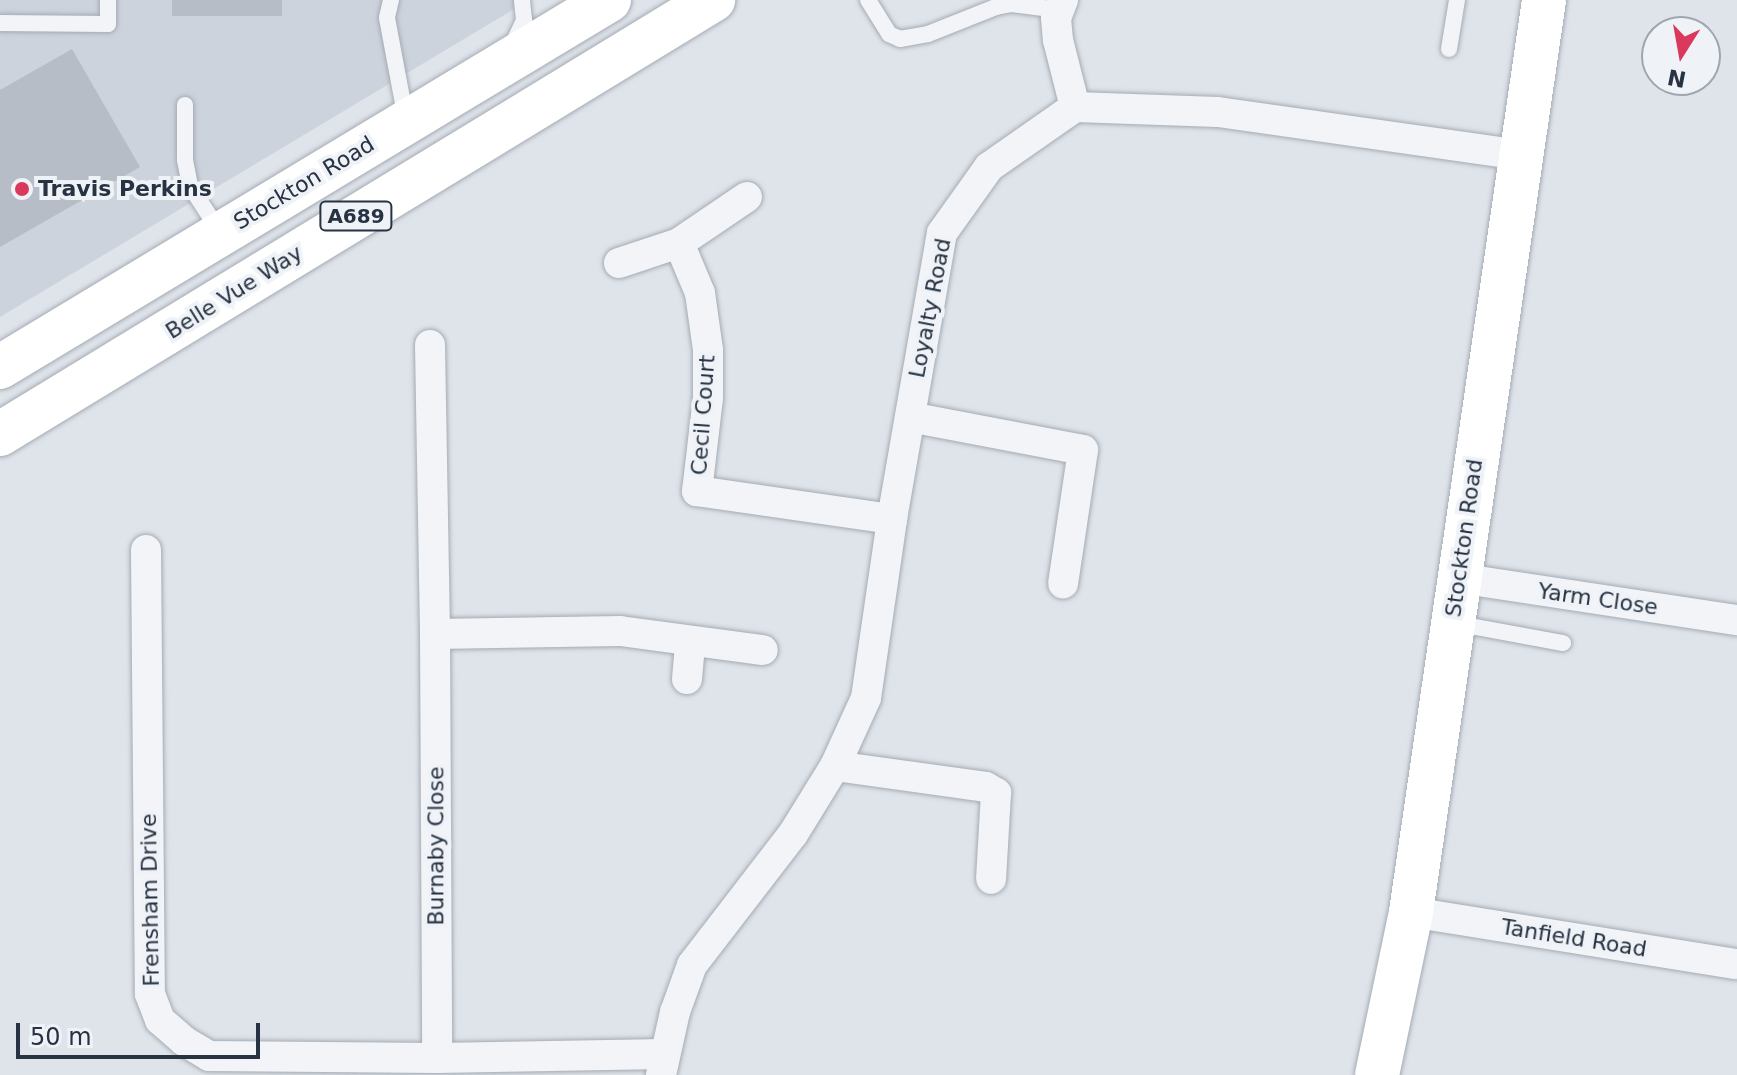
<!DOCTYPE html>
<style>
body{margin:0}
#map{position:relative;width:1737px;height:1075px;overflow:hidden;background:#dfe4ea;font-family:"DejaVu Sans",sans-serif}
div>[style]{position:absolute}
.built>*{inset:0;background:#cdd3dc}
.building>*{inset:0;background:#b6bdc7;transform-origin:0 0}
.roads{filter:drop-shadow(0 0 2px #a4abb4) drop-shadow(0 0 2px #a4abb4)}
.lane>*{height:16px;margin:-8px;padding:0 8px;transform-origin:8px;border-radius:8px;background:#f2f4f8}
.street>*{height:30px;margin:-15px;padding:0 15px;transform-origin:15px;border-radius:15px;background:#f2f4f8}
.secondary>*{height:44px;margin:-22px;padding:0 22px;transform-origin:22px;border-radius:22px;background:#fff}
.highway>*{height:44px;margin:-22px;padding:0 22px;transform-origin:22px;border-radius:22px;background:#fff}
.dots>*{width:22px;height:22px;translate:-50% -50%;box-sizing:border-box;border:4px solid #eff3f7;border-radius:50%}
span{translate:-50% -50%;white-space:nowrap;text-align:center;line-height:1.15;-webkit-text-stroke:8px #eff3f7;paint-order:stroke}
.shield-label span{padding:2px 6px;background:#eff3f7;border:2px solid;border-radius:6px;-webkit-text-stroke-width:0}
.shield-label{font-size:20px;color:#273242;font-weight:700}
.street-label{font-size:22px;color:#273242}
.poi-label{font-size:22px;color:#273242;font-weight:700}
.left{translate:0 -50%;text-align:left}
.north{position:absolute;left:1641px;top:16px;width:80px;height:80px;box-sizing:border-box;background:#eff3f7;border:2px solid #9fa6af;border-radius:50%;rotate:191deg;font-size:22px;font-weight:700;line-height:32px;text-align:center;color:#273242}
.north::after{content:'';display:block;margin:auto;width:28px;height:36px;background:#da395b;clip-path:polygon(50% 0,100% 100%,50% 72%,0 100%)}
.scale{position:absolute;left:16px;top:1023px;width:244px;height:36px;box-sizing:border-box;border:4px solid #273242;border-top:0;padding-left:10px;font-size:24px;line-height:28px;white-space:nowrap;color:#273242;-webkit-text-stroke:6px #eff3f7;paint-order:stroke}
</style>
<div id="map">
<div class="built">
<div style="clip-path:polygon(0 0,529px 0,0 317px)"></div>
</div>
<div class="building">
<div style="left:172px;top:0;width:110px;height:16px"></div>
<div style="clip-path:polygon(72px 49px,140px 167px,0 247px,0 90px)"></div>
</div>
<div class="roads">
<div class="lane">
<div style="left:391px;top:0;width:18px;rotate:103deg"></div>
<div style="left:387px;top:18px;width:104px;rotate:79.4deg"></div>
<div style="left:868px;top:0;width:40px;rotate:58deg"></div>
<div style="left:889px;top:34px;width:12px;rotate:24deg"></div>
<div style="left:900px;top:39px;width:28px;rotate:-10deg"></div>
<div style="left:928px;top:34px;width:73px;rotate:-21.7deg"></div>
<div style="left:996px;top:7px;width:16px;rotate:-11deg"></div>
<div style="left:1012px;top:4px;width:47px;rotate:7.3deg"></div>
<div style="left:0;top:23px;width:108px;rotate:0.5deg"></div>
<div style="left:108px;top:24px;width:24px;rotate:-90deg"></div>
<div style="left:512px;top:46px;width:29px;rotate:-65deg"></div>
<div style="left:524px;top:20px;width:20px;rotate:-96deg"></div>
<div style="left:1449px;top:49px;width:50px;rotate:-80.7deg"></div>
<div style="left:185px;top:105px;width:55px;rotate:90deg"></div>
<div style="left:185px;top:160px;width:26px;rotate:79deg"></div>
<div style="left:190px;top:186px;width:55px;rotate:56.9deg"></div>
<div style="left:1454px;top:623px;width:111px;rotate:10.4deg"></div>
</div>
<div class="street">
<div style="left:1063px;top:0;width:19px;rotate:111deg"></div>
<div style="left:1056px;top:18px;width:22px;rotate:85deg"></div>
<div style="left:1058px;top:40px;width:69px;rotate:75.8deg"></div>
<div style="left:679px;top:243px;width:54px;rotate:67.2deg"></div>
<div style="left:700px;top:293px;width:58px;rotate:82deg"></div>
<div style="left:708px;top:350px;width:48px;rotate:90deg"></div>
<div style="left:708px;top:398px;width:94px;rotate:96.7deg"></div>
<div style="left:697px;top:491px;width:197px;rotate:8.2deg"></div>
<div style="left:619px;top:263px;width:63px;rotate:-18.4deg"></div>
<div style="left:679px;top:243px;width:82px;rotate:-34.1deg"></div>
<div style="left:430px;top:345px;width:289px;rotate:89deg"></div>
<div style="left:435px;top:634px;width:424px;rotate:89.7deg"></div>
<div style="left:910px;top:417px;width:176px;rotate:10.8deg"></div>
<div style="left:1083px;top:450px;width:135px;rotate:98.5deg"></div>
<div style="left:146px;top:550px;width:444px;rotate:89.5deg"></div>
<div style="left:150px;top:994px;width:28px;rotate:69deg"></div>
<div style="left:160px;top:1020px;width:32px;rotate:41deg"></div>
<div style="left:184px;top:1041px;width:29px;rotate:31deg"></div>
<div style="left:209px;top:1056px;width:228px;rotate:0.5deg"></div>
<div style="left:437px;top:1058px;width:227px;rotate:-1deg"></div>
<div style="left:1458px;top:578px;width:282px;rotate:8.6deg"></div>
<div style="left:435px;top:634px;width:185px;rotate:-0.9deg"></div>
<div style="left:620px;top:631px;width:144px;rotate:7.6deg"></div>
<div style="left:687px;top:679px;width:38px;rotate:-85deg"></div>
<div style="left:835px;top:766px;width:152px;rotate:7.9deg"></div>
<div style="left:986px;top:787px;width:12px;rotate:31deg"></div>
<div style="left:996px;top:793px;width:86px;rotate:93.3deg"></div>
<div style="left:1411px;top:912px;width:330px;rotate:9.1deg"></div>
<div style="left:661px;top:1075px;width:65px;rotate:-77.5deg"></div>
<div style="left:675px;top:1012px;width:50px;rotate:-70.1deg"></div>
<div style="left:692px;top:965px;width:165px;rotate:-52.4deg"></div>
<div style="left:793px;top:834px;width:80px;rotate:-58.3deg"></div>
<div style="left:835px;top:766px;width:75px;rotate:-65.5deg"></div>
<div style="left:866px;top:698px;width:181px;rotate:-81.7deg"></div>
<div style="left:892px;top:519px;width:290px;rotate:-80.1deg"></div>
<div style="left:942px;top:233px;width:81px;rotate:-54.5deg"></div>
<div style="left:989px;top:167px;width:105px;rotate:-34.9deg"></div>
<div style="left:1075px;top:107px;width:143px;rotate:2deg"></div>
<div style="left:1218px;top:112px;width:305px;rotate:8.1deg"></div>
</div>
<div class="secondary">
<div style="left:1377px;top:1075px;width:167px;rotate:-78.2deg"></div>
<div style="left:1411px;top:912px;width:922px;rotate:-81.7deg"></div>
</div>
<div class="highway">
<div style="left:0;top:367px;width:711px;rotate:-31.07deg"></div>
<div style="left:0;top:434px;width:835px;rotate:-31.33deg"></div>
</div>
</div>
<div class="dots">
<div style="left:22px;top:189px;background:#da395b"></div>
</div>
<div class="shield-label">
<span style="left:356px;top:216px">A689</span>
</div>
<div class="street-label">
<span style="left:304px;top:183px;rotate:-31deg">Stockton Road</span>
<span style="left:234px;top:292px;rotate:-32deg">Belle Vue Way</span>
<span style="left:930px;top:308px;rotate:-79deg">Loyalty Road</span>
<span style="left:703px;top:415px;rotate:-86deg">Cecil Court</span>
<span style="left:1464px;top:538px;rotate:-82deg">Stockton Road</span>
<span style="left:1598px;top:599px;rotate:8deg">Yarm Close</span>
<span style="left:436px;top:846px;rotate:-90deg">Burnaby Close</span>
<span style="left:150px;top:900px;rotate:-91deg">Frensham Drive</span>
<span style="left:1574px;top:938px;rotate:9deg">Tanfield Road</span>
</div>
<div class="poi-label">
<span class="left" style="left:38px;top:189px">Travis Perkins</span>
</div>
<div class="north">N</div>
<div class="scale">50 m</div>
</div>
